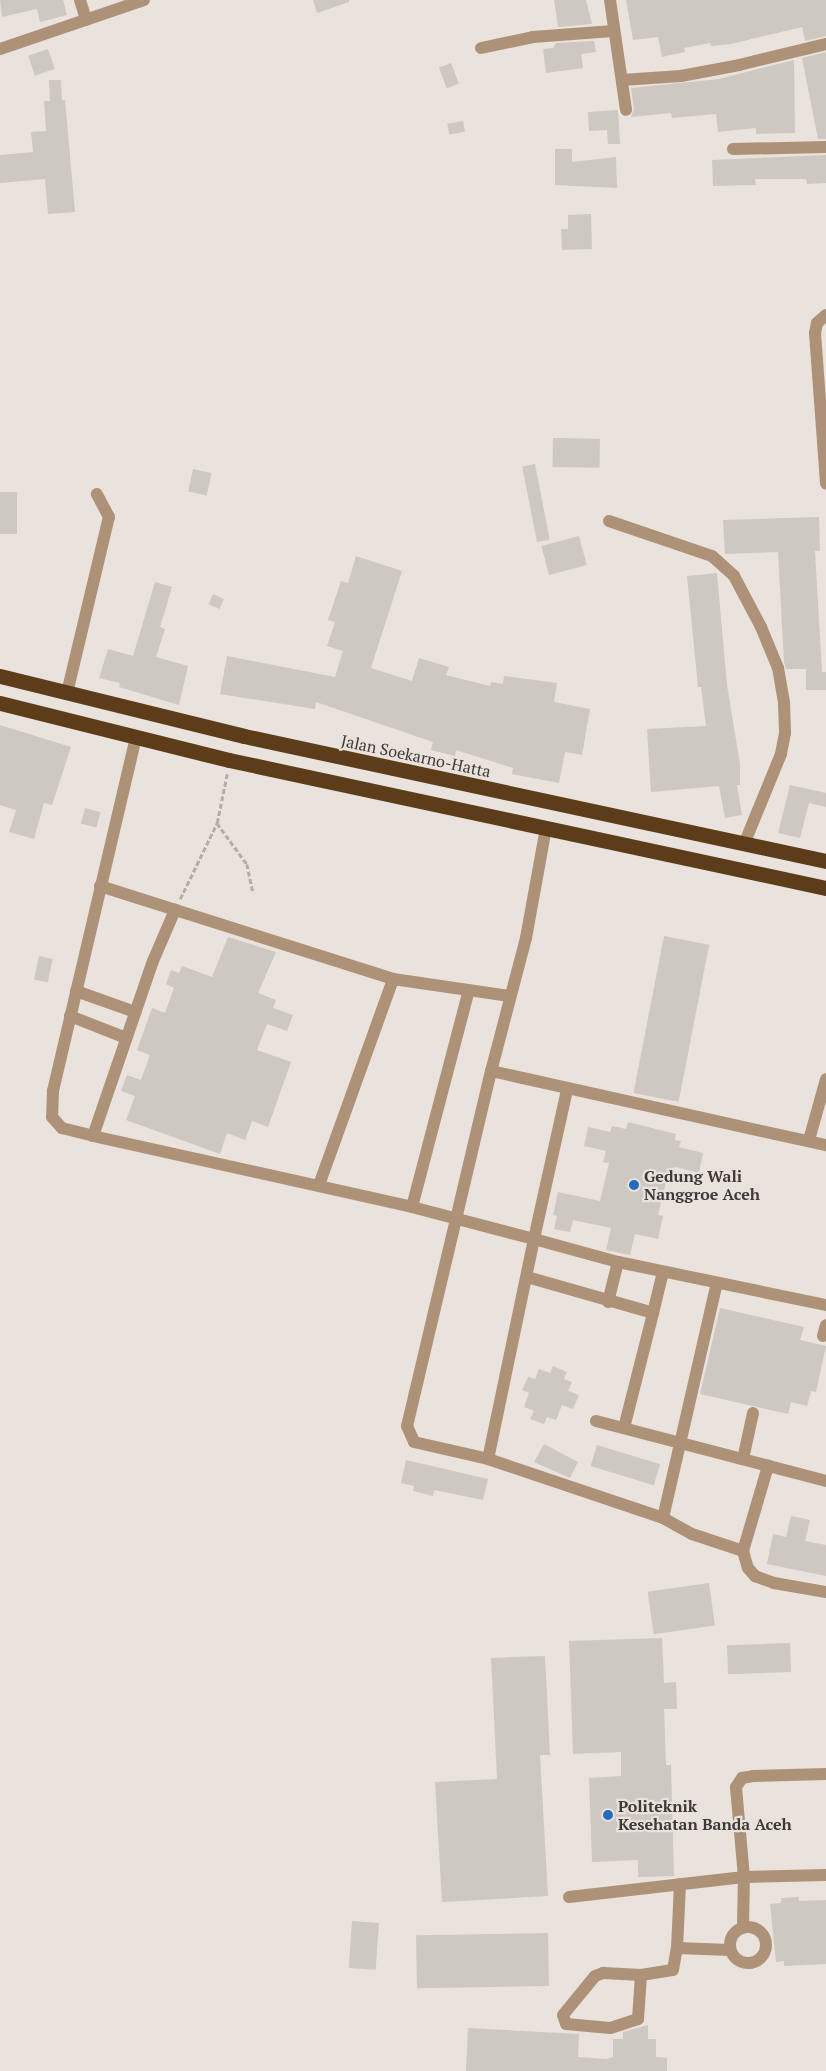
<!DOCTYPE html>
<style>
body{margin:0}
#map{position:relative;width:826px;height:2071px;overflow:hidden;background:#e9e2dd;font-family:"PT Serif",serif}
div>[style]{position:absolute}
.building>*{inset:0;background:#cec8c2;transform-origin:0 0}
.path>*{height:2.5px;margin-top:-1.25px;transform-origin:0;background:repeating-linear-gradient(90deg,#b2ada8 0 5px,transparent 0 7.5px)}
.minor>*{height:12px;margin:-6px;padding:0 6px;transform-origin:6px;border-radius:6px;background:#ae9277}
.minor>.ring{margin:-6px;padding:0;box-sizing:content-box;background:none;border:12px solid #ae9277;border-radius:50%}
.highway>*{height:15px;margin:-7.5px;padding:0 7.5px;transform-origin:7.5px;border-radius:7.5px;background:#5d3d19}
.dots>*{width:14px;height:14px;translate:-50% -50%;box-sizing:border-box;border:2px solid #e9e2dd;border-radius:50%}
span{translate:-50% -50%;white-space:nowrap;text-align:center;line-height:1.15;-webkit-text-stroke:4.5px #e9e2dd;paint-order:stroke}
.street-label{font-size:16px;color:#3d3b38}
.poi-label{font-size:16px;color:#3d3b38;font-weight:700}
.left{translate:0 -50%;text-align:left}
</style>
<div id="map">
<div class="building">
<div style="clip-path:polygon(0 0,63px 0,67px 15px,40px 22px,37px 9px,2px 17px)"></div>
<div style="clip-path:polygon(313px 0,349px 0,349px 2px,317px 13px)"></div>
<div style="clip-path:polygon(554px 0,586px 0,592px 24px,558px 27px)"></div>
<div style="clip-path:polygon(626px 0,826px 0,826px 36px,805px 41px,802px 27px,731px 44px,711px 46px,710px 43px,684px 48px,685px 52px,662px 57px,658px 37px,633px 40px)"></div>
<div style="clip-path:polygon(594px 41px,596px 52px,581px 54px,583px 68px,546px 73px,543px 49px,553px 48px,556px 43px)"></div>
<div style="left:48px;top:49px;width:21px;height:21px;rotate:71deg"></div>
<div style="clip-path:polygon(826px 52px,826px 139px,818px 139px,802px 58px)"></div>
<div style="clip-path:polygon(794px 60px,795px 133px,756px 134px,756px 128px,718px 132px,716px 114px,672px 118px,671px 113px,631px 117px,634px 109px,631px 88px,719px 79px)"></div>
<div style="left:451px;top:63px;width:22px;height:13px;rotate:69deg"></div>
<div style="clip-path:polygon(49px 80px,61px 80px,62px 100px,65px 100px,75px 212px,48px 214px,45px 179px,0 183px,0 155px,33px 152px,31px 132px,46px 131px,44px 101px,50px 101px)"></div>
<div style="clip-path:polygon(618px 110px,620px 144px,608px 144px,607px 130px,589px 131px,588px 112px)"></div>
<div style="left:463px;top:121px;width:11px;height:16px;rotate:80deg"></div>
<div style="clip-path:polygon(555px 149px,572px 149px,572px 162px,616px 157px,617px 188px,555px 185px)"></div>
<div style="clip-path:polygon(826px 155px,826px 183px,807px 184px,806px 179px,755px 179px,756px 185px,713px 186px,712px 160px)"></div>
<div style="clip-path:polygon(591px 214px,592px 249px,562px 250px,561px 229px,568px 229px,568px 215px)"></div>
<div style="left:553px;top:438px;width:47px;height:29px;rotate:1deg"></div>
<div style="left:535px;top:464px;width:77px;height:13px;rotate:79deg"></div>
<div style="left:193px;top:469px;width:19px;height:23px;rotate:12deg"></div>
<div style="left:0;top:492px;width:17px;height:42px"></div>
<div style="clip-path:polygon(819px 517px,820px 551px,815px 551px,822px 672px,826px 672px,826px 690px,806px 690px,806px 669px,786px 669px,784px 662px,778px 552px,725px 554px,723px 520px)"></div>
<div style="left:579px;top:536px;width:30px;height:39px;rotate:75deg"></div>
<div style="clip-path:polygon(356px 556px,402px 571px,371px 668px,412px 681px,419px 658px,449px 667px,446px 675px,490px 686px,491px 682px,503px 684px,504px 676px,557px 683px,554px 702px,590px 709px,582px 755px,565px 752px,559px 783px,512px 774px,513px 768px,456px 750px,455px 756px,431px 750px,433px 742px,316px 702px,315px 709px,220px 694px,227px 656px,335px 677px,343px 651px,327px 646px,335px 622px,328px 620px,341px 581px,348px 583px)"></div>
<div style="clip-path:polygon(717px 573px,727px 685px,740px 764px,740px 785px,737px 785px,742px 815px,725px 818px,719px 786px,651px 792px,647px 729px,706px 726px,701px 687px,698px 687px,687px 576px)"></div>
<div style="clip-path:polygon(155px 582px,172px 587px,160px 627px,165px 629px,156px 657px,188px 666px,179px 705px,119px 687px,120px 683px,99px 678px,108px 649px,133px 656px)"></div>
<div style="left:213px;top:594px;width:12px;height:11px;rotate:24deg"></div>
<div style="clip-path:polygon(0 725px,71px 747px,52px 805px,44px 803px,34px 839px,9px 832px,16px 810px,0 805px)"></div>
<div style="clip-path:polygon(790px 785px,826px 793px,826px 807px,809px 803px,800px 838px,778px 833px)"></div>
<div style="left:85px;top:808px;width:16px;height:16px;rotate:15deg"></div>
<div style="left:664px;top:936px;width:46px;height:160px;rotate:11deg"></div>
<div style="clip-path:polygon(228px 937px,276px 952px,258px 993px,276px 1000px,273px 1008px,293px 1015px,287px 1031px,267px 1024px,257px 1050px,291px 1062px,268px 1127px,252px 1121px,245px 1140px,227px 1133px,220px 1154px,126px 1120px,135px 1096px,121px 1091px,127px 1075px,141px 1080px,150px 1055px,137px 1050px,152px 1008px,165px 1013px,174px 988px,166px 984px,171px 970px,179px 973px,182px 966px,212px 977px)"></div>
<div style="left:39px;top:956px;width:14px;height:24px;rotate:12deg"></div>
<div style="clip-path:polygon(628px 1122px,676px 1134px,675px 1140px,681px 1141px,679px 1147px,703px 1153px,699px 1173px,675px 1167px,672px 1178px,667px 1177px,658px 1215px,663px 1216px,658px 1239px,635px 1234px,630px 1255px,606px 1250px,611px 1228px,573px 1220px,570px 1232px,554px 1229px,557px 1216px,553px 1215px,558px 1192px,600px 1201px,609px 1163px,603px 1162px,606px 1151px,584px 1146px,588px 1127px,610px 1132px,612px 1126px,626px 1129px)"></div>
<div style="clip-path:polygon(720px 1308px,804px 1327px,800px 1340px,826px 1346px,816px 1392px,811px 1391px,807px 1406px,791px 1402px,788px 1414px,700px 1394px)"></div>
<div style="clip-path:polygon(553px 1366px,567px 1372px,564px 1379px,572px 1382px,568px 1391px,579px 1395px,573px 1409px,562px 1405px,556px 1420px,547px 1417px,544px 1424px,530px 1419px,534px 1411px,524px 1407px,529px 1393px,522px 1390px,528px 1377px,535px 1379px,539px 1369px,550px 1373px)"></div>
<div style="clip-path:polygon(544px 1444px,578px 1462px,570px 1478px,534px 1462px)"></div>
<div style="left:597px;top:1445px;width:66px;height:22px;rotate:17deg"></div>
<div style="clip-path:polygon(406px 1460px,488px 1479px,483px 1500px,434px 1490px,433px 1496px,413px 1491px,414px 1486px,401px 1483px)"></div>
<div style="clip-path:polygon(791px 1516px,810px 1520px,805px 1541px,826px 1545px,826px 1576px,767px 1564px,773px 1534px,786px 1537px)"></div>
<div style="left:709px;top:1583px;width:43px;height:62px;rotate:82deg"></div>
<div style="clip-path:polygon(662px 1638px,664px 1683px,676px 1682px,677px 1709px,664px 1709px,666px 1765px,671px 1765px,674px 1876px,638px 1877px,638px 1860px,592px 1862px,589px 1778px,621px 1776px,621px 1752px,573px 1754px,569px 1641px)"></div>
<div style="left:790px;top:1643px;width:29px;height:63px;rotate:88deg"></div>
<div style="clip-path:polygon(545px 1656px,550px 1755px,540px 1755px,548px 1896px,442px 1902px,435px 1782px,497px 1779px,491px 1658px)"></div>
<div style="clip-path:polygon(799px 1897px,799px 1901px,826px 1900px,826px 1964px,784px 1966px,784px 1961px,776px 1962px,770px 1904px,781px 1903px,781px 1898px)"></div>
<div style="left:352px;top:1921px;width:27px;height:47px;rotate:4deg"></div>
<div style="left:548px;top:1933px;width:53px;height:132px;rotate:89deg"></div>
<div style="clip-path:polygon(648px 2025px,648px 2039px,656px 2039px,656px 2057px,667px 2058px,667px 2071px,466px 2071px,468px 2028px,579px 2034px,578px 2057px,607px 2059px,613px 2057px,613px 2039px,623px 2039px,623px 2032px)"></div>
</div>
<div class="path">
<div style="left:217px;top:823px;width:51px;rotate:53.8deg"></div>
<div style="left:247px;top:864px;width:30px;rotate:78deg"></div>
<div style="left:180px;top:899px;width:85px;rotate:-64deg"></div>
<div style="left:217px;top:823px;width:50px;rotate:-78.5deg"></div>
</div>
<div class="minor">
<div style="left:80px;top:0;width:21px;rotate:73deg"></div>
<div style="left:610px;top:0;width:111px;rotate:81.7deg"></div>
<div style="left:481px;top:48px;width:53px;rotate:-11.9deg"></div>
<div style="left:533px;top:37px;width:80px;rotate:-4.3deg"></div>
<div style="left:0;top:49px;width:152px;rotate:-18.8deg"></div>
<div style="left:622px;top:80px;width:59px;rotate:-3.9deg"></div>
<div style="left:681px;top:76px;width:59px;rotate:-10.7deg"></div>
<div style="left:739px;top:65px;width:89px;rotate:-13.6deg"></div>
<div style="left:733px;top:149px;width:93px;rotate:-1.2deg"></div>
<div style="left:826px;top:315px;width:12px;rotate:138deg"></div>
<div style="left:817px;top:323px;width:10px;rotate:101deg"></div>
<div style="left:815px;top:333px;width:151px;rotate:85.8deg"></div>
<div style="left:609px;top:521px;width:109px;rotate:18.8deg"></div>
<div style="left:712px;top:556px;width:30px;rotate:42deg"></div>
<div style="left:734px;top:576px;width:58px;rotate:62.1deg"></div>
<div style="left:761px;top:627px;width:44px;rotate:67.5deg"></div>
<div style="left:778px;top:668px;width:36px;rotate:80deg"></div>
<div style="left:784px;top:703px;width:30px;rotate:88deg"></div>
<div style="left:785px;top:733px;width:21px;rotate:101deg"></div>
<div style="left:781px;top:754px;width:97px;rotate:112.3deg"></div>
<div style="left:67px;top:693px;width:181px;rotate:-76.6deg"></div>
<div style="left:109px;top:517px;width:26px;rotate:-118deg"></div>
<div style="left:136px;top:737px;width:364px;rotate:103.2deg"></div>
<div style="left:53px;top:1091px;width:26px;rotate:92deg"></div>
<div style="left:52px;top:1117px;width:15px;rotate:48deg"></div>
<div style="left:62px;top:1128px;width:32px;rotate:14deg"></div>
<div style="left:93px;top:1136px;width:327px;rotate:12.5deg"></div>
<div style="left:412px;top:1207px;width:126px;rotate:14.7deg"></div>
<div style="left:534px;top:1239px;width:225px;rotate:101.8deg"></div>
<div style="left:546px;top:828px;width:112px;rotate:100.3deg"></div>
<div style="left:526px;top:938px;width:138px;rotate:104.7deg"></div>
<div style="left:491px;top:1071px;width:343px;rotate:12.5deg"></div>
<div style="left:100px;top:886px;width:307px;rotate:17.6deg"></div>
<div style="left:393px;top:979px;width:118px;rotate:8.3deg"></div>
<div style="left:76px;top:991px;width:63px;rotate:19.6deg"></div>
<div style="left:70px;top:1016px;width:60px;rotate:21.4deg"></div>
<div style="left:491px;top:1071px;width:365px;rotate:103.3deg"></div>
<div style="left:407px;top:1426px;width:17px;rotate:66deg"></div>
<div style="left:414px;top:1442px;width:76px;rotate:12.9deg"></div>
<div style="left:488px;top:1459px;width:185px;rotate:18.6deg"></div>
<div style="left:663px;top:1518px;width:241px;rotate:-77.1deg"></div>
<div style="left:567px;top:1090px;width:153px;rotate:102.5deg"></div>
<div style="left:534px;top:1239px;width:87px;rotate:15.3deg"></div>
<div style="left:618px;top:1262px;width:212px;rotate:11.7deg"></div>
<div style="left:93px;top:1136px;width:185px;rotate:-71.1deg"></div>
<div style="left:153px;top:961px;width:56px;rotate:-66.7deg"></div>
<div style="left:809px;top:1140px;width:63px;rotate:-74.4deg"></div>
<div style="left:319px;top:1185px;width:219px;rotate:-70.2deg"></div>
<div style="left:412px;top:1207px;width:224px;rotate:-75.3deg"></div>
<div style="left:527px;top:1277px;width:131px;rotate:15.9deg"></div>
<div style="left:653px;top:1313px;width:42px;rotate:-76.3deg"></div>
<div style="left:608px;top:1302px;width:41px;rotate:-76deg"></div>
<div style="left:823px;top:1336px;width:11px;rotate:-75deg"></div>
<div style="left:596px;top:1421px;width:238px;rotate:14.6deg"></div>
<div style="left:624px;top:1428px;width:119px;rotate:-75.8deg"></div>
<div style="left:743px;top:1459px;width:47px;rotate:-77.7deg"></div>
<div style="left:663px;top:1518px;width:33px;rotate:29deg"></div>
<div style="left:692px;top:1534px;width:54px;rotate:18.4deg"></div>
<div style="left:743px;top:1551px;width:89px;rotate:-73.6deg"></div>
<div style="left:743px;top:1551px;width:18px;rotate:74deg"></div>
<div style="left:748px;top:1568px;width:11px;rotate:49deg"></div>
<div style="left:755px;top:1576px;width:20px;rotate:20deg"></div>
<div style="left:774px;top:1583px;width:53px;rotate:9.8deg"></div>
<div style="left:569px;top:1897px;width:176px;rotate:-6.5deg"></div>
<div style="left:744px;top:1877px;width:82px;rotate:-1.4deg"></div>
<div class="ring" style="left:730px;top:1927px;width:24px;height:24px"></div>
<div style="left:743px;top:1927px;width:50px;rotate:-88.9deg"></div>
<div style="left:744px;top:1877px;width:90px;rotate:-95.1deg"></div>
<div style="left:736px;top:1787px;width:11px;rotate:-56deg"></div>
<div style="left:742px;top:1778px;width:11px;rotate:-10deg"></div>
<div style="left:753px;top:1776px;width:73px;rotate:-1.6deg"></div>
<div style="left:677px;top:1948px;width:64px;rotate:-87.3deg"></div>
<div style="left:641px;top:1975px;width:44px;rotate:93.9deg"></div>
<div style="left:638px;top:2019px;width:29px;rotate:162deg"></div>
<div style="left:610px;top:2028px;width:44px;rotate:-174.8deg"></div>
<div style="left:566px;top:2024px;width:9px;rotate:-108deg"></div>
<div style="left:563px;top:2015px;width:50px;rotate:-50.6deg"></div>
<div style="left:595px;top:1976px;width:9px;rotate:-21deg"></div>
<div style="left:603px;top:1973px;width:38px;rotate:3deg"></div>
<div style="left:641px;top:1975px;width:32px;rotate:-9deg"></div>
<div style="left:673px;top:1970px;width:22px;rotate:-80deg"></div>
<div style="left:677px;top:1948px;width:53px;rotate:2.2deg"></div>
</div>
<div class="highway">
<div style="left:0;top:676px;width:251px;rotate:13.8deg"></div>
<div style="left:244px;top:736px;width:595px;rotate:12.12deg"></div>
<div style="left:0;top:703px;width:236px;rotate:14deg"></div>
<div style="left:229px;top:760px;width:611px;rotate:12.1deg"></div>
</div>
<div class="dots">
<div style="left:634px;top:1185px;background:#236cbc"></div>
<div style="left:608px;top:1815px;background:#236cbc"></div>
</div>
<div class="street-label">
<span style="left:416px;top:756px;rotate:12deg">Jalan Soekarno-Hatta</span>
</div>
<div class="poi-label">
<span class="left" style="left:644px;top:1185px">Gedung Wali<br>Nanggroe Aceh</span>
<span class="left" style="left:618px;top:1815px">Politeknik<br>Kesehatan Banda Aceh</span>
</div>
</div>
